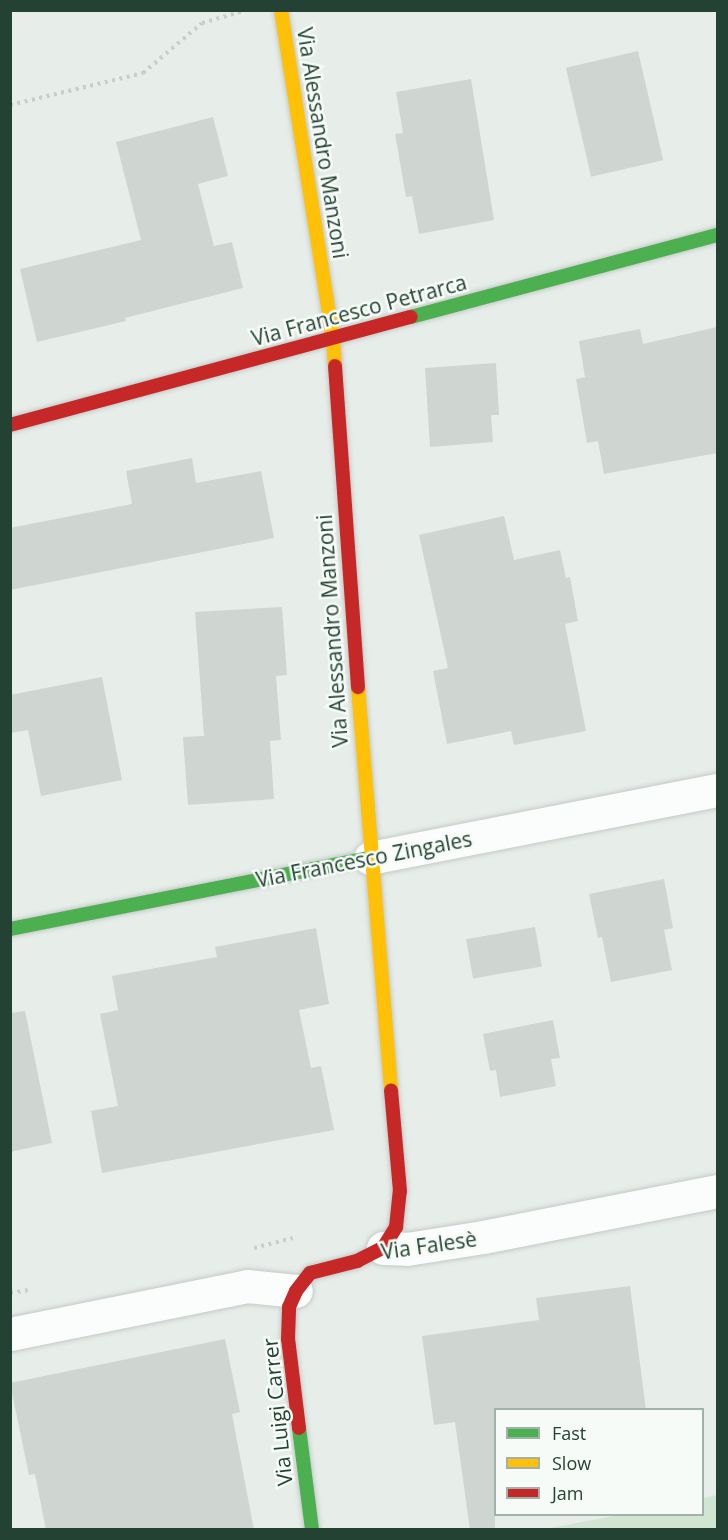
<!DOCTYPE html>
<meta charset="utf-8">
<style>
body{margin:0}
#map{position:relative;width:728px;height:1540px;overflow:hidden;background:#e7ede9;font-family:"Open Sans",sans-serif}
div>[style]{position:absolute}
.green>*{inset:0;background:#d0e6d2}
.building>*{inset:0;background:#cfd6d2;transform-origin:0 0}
.path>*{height:4px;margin-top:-2px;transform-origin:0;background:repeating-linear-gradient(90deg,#c6cfc9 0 3px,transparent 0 7.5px)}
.roads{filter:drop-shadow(0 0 2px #c4cac6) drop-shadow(0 0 2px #c4cac6)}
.street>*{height:33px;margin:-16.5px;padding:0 16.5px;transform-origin:16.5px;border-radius:16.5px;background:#fbfcfc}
.fast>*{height:14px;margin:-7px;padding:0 7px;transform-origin:7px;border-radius:7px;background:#4caf50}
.slow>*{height:14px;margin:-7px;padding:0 7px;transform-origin:7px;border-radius:7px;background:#ffc107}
.jam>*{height:14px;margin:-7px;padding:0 7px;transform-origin:7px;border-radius:7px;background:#c62828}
span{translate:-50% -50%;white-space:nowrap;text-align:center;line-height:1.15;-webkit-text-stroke:5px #f6fbf7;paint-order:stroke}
.street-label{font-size:21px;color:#234233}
.frame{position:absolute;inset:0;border:12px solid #234233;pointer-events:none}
.legend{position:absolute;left:494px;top:1408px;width:210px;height:108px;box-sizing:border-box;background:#f6fbf7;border:2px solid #a2b1a9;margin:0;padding:8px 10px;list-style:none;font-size:18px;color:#234233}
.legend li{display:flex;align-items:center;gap:12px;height:30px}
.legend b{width:30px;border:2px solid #a2b1a9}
</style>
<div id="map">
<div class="green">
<div style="clip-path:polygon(717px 1495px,717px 1529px,545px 1529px,619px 1515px,702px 1514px,703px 1498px)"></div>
</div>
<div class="building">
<div style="left:638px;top:51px;width:112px;height:74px;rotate:77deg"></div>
<div style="clip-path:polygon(471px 79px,494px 220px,419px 234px,412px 196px,406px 197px,395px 134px,403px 133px,396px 92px)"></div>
<div style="clip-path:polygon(213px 117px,228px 176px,198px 184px,214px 246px,232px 242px,243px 288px,125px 318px,126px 321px,37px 342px,20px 269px,141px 240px,116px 142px)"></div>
<div style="clip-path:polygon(717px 327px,717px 453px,604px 474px,598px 441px,587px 443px,576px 379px,585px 377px,579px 341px,640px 329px,643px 344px)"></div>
<div style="clip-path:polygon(496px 363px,499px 415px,491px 415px,493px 442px,430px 447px,425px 368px)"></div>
<div style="clip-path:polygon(192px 458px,196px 483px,261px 471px,274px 538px,10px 590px,10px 528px,132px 504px,126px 471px)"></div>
<div style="clip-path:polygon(504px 516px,514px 560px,560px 550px,566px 578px,570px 577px,578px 621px,565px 624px,586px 731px,514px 745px,511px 731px,447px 744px,433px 671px,448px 668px,419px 535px)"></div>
<div style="clip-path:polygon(282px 607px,287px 675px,276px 676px,281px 740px,270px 741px,274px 799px,188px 805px,183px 737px,204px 736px,195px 612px)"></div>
<div style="clip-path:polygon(102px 677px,122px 780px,41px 796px,28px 730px,10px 733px,10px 695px)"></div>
<div style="clip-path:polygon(664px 879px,673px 928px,664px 930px,672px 970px,611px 982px,602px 937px,598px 938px,589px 894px)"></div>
<div style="left:535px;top:927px;width:40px;height:70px;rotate:80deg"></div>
<div style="clip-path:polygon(316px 928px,329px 1004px,299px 1010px,311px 1068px,321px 1066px,334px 1130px,102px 1173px,91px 1111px,118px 1106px,100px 1014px,118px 1010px,112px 976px,217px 957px,215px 947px)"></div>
<div style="clip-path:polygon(25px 1011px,52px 1143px,10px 1152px,10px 1013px)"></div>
<div style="clip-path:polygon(553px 1020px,560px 1058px,551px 1059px,556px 1086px,500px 1097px,496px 1070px,490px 1071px,483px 1034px)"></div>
<div style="clip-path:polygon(630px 1286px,646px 1410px,495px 1410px,495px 1530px,470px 1530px,455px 1422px,434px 1425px,422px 1336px,539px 1320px,536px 1298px)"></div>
<div style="clip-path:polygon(225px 1339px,240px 1412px,232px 1414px,254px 1530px,46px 1530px,35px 1474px,29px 1475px,10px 1383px)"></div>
</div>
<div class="path">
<div style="left:10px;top:105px;width:137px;rotate:-13.5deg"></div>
<div style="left:143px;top:73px;width:77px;rotate:-40.3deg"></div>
<div style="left:202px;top:23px;width:44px;rotate:-15.9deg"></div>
<div style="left:254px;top:1248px;width:40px;rotate:-14.4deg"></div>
<div style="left:10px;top:1293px;width:18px;rotate:-9deg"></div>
</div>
<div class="roads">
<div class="street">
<div style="left:370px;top:858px;width:355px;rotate:-11.1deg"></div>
<div style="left:383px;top:1248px;width:24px;rotate:2deg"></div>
<div style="left:407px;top:1249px;width:77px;rotate:-9deg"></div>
<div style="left:483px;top:1237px;width:239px;rotate:-11.1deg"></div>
<div style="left:10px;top:1334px;width:242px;rotate:-11.4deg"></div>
<div style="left:247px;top:1286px;width:49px;rotate:5.8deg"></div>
</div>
<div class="fast">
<div style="left:411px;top:317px;width:318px;rotate:-15deg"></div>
<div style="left:10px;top:929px;width:367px;rotate:-11.2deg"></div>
<div style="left:299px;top:1428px;width:103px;rotate:82.7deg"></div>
</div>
<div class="slow">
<div style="left:281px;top:10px;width:332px;rotate:81deg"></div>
<div style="left:333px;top:338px;width:28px;rotate:86deg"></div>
<div style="left:358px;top:687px;width:404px;rotate:85.3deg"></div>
</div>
<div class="jam">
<div style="left:335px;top:366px;width:322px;rotate:85.9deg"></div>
<div style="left:10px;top:425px;width:415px;rotate:-15.1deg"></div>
<div style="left:299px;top:1428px;width:90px;rotate:-97deg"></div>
<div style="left:288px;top:1339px;width:32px;rotate:-88deg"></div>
<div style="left:289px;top:1307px;width:17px;rotate:-66deg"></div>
<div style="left:296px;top:1291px;width:23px;rotate:-52deg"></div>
<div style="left:310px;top:1273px;width:49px;rotate:-14.3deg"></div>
<div style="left:357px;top:1261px;width:29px;rotate:-27deg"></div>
<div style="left:383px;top:1248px;width:25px;rotate:-58deg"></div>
<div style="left:396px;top:1227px;width:36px;rotate:-84deg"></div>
<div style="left:400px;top:1191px;width:101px;rotate:-95.1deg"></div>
</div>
</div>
<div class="street-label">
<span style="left:323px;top:143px;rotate:81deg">Via Alessandro Manzoni</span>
<span style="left:359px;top:310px;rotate:-15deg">Via Francesco Petrarca</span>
<span style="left:332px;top:631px;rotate:-94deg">Via Alessandro Manzoni</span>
<span style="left:364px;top:859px;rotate:-11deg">Via Francesco Zingales</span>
<span style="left:429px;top:1245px;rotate:-8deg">Via Falesè</span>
<span style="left:277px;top:1412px;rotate:-96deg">Via Luigi Carrer</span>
</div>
<div class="frame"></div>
<ul class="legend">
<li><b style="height:8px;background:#4caf50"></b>Fast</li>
<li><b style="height:8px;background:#ffc107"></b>Slow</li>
<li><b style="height:8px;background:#c62828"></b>Jam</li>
</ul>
</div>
